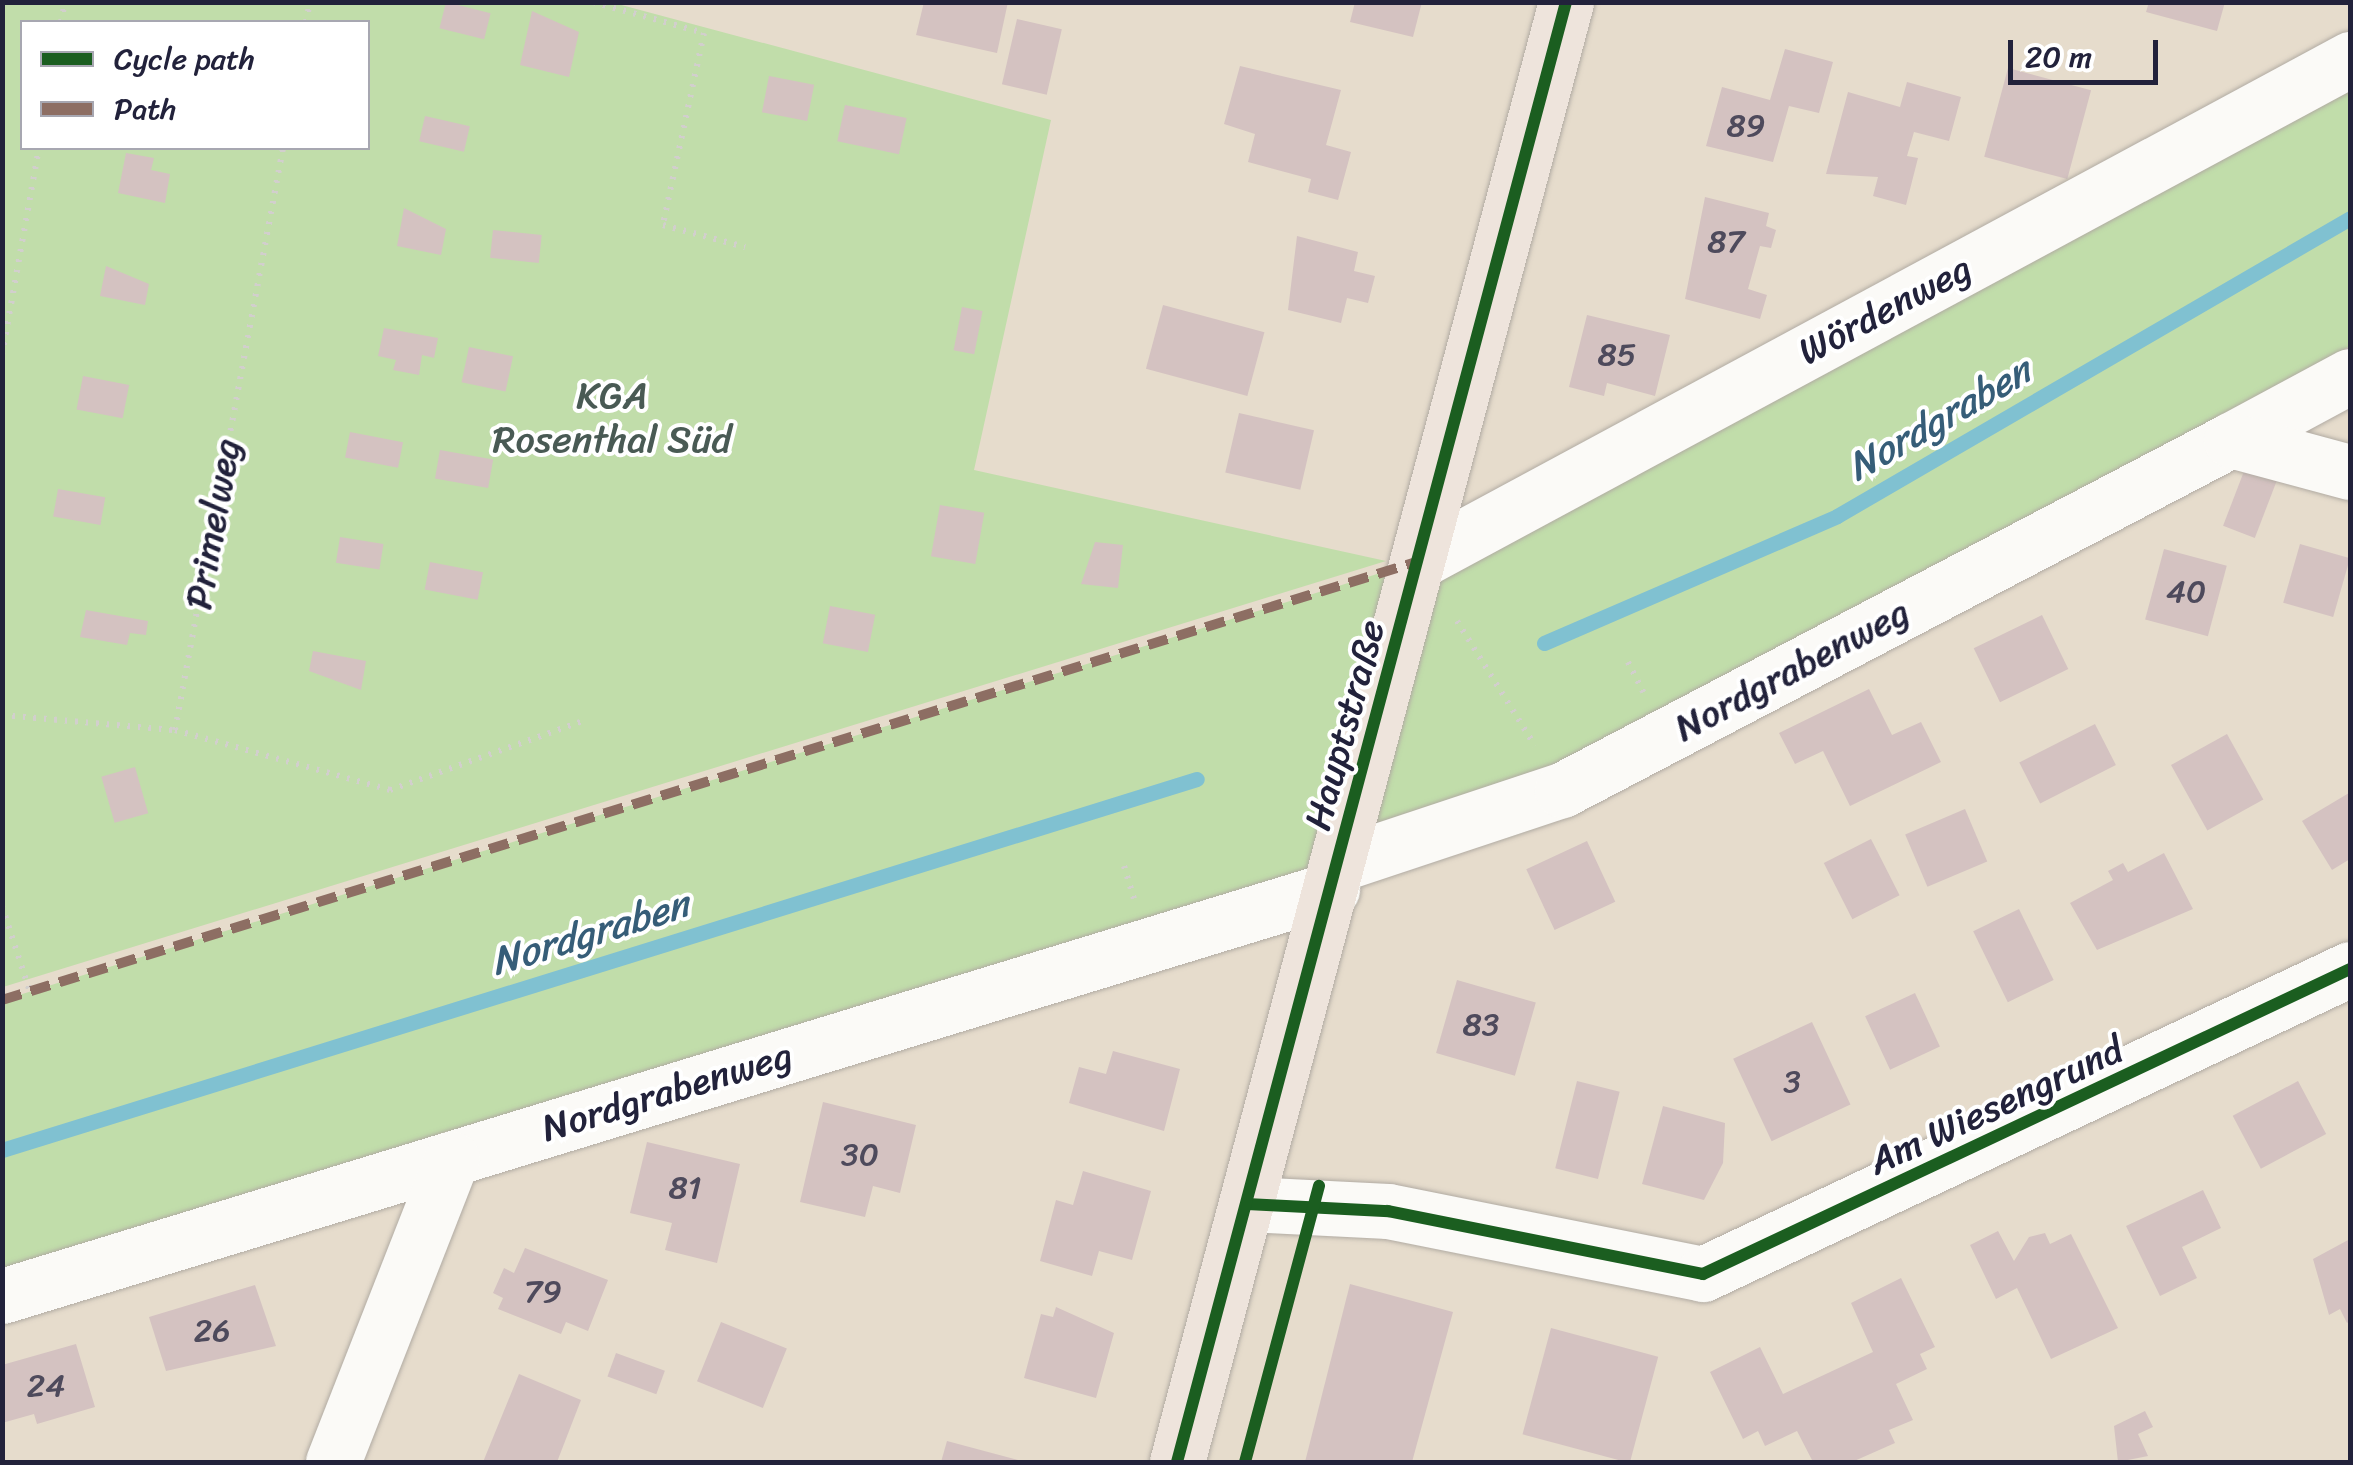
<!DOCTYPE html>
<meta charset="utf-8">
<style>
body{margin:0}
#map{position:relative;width:2353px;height:1465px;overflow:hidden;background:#e6dccc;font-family:Sriracha,sans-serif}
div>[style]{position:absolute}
.green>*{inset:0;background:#c1ddaa}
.stream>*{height:15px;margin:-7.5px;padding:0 7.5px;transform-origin:7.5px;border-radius:7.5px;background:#80c1d1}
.building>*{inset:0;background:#d4c2c1;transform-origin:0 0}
.path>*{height:6px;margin-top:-3px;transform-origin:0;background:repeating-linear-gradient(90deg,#d2cfcd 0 2.5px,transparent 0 10.5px)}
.roads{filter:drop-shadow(0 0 2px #b1aba3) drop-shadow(0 0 2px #b1aba3)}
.minor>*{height:55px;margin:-27.5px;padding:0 27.5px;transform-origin:27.5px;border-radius:27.5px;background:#fbfaf7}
.major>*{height:55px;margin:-27.5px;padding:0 27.5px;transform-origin:27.5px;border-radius:27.5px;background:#eee4dc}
.quiet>*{height:10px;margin-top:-5px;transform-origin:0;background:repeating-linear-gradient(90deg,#8d6e63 0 20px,transparent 0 30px)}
.cycleway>*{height:12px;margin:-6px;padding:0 6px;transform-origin:6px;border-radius:6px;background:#1b5e20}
span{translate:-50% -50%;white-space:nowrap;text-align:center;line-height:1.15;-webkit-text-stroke:8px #fff;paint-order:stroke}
.number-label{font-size:32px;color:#4e4a5c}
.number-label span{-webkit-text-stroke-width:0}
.street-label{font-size:38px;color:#22223b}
.park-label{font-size:38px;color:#495a54}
.water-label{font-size:40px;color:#365d78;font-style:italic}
.frame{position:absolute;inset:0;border:5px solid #22223b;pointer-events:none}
.legend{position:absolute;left:20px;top:20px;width:350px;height:130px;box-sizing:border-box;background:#fff;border:2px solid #a7a7b1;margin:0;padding:12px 18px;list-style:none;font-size:30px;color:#22223b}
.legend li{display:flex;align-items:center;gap:20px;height:50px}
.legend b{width:50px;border:2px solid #a7a7b1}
.scale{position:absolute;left:2008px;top:40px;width:150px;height:45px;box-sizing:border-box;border:5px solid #22223b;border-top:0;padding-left:12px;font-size:30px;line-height:35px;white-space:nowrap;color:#22223b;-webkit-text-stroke:8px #fff;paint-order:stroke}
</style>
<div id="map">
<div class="green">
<div style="clip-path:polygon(evenodd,3px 3px,614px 3px,1051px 120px,974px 470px,1386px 561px,3px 987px,3px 3px,22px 22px,368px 22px,368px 148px,22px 148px,22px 22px)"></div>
<div style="clip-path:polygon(2350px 35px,2350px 346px,1665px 736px,1562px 790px,3px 1276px,3px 1000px,1419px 561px)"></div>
</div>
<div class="stream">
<div style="left:1544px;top:643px;width:319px;rotate:-23.4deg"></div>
<div style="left:1837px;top:516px;width:593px;rotate:-30.15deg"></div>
<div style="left:2px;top:1150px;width:1251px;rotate:-17.25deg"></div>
</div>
<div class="building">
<div style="left:446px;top:2px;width:46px;height:27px;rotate:14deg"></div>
<div style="clip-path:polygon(924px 2px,1008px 2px,997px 53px,916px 35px)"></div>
<div style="clip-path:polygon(1355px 2px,1422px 2px,1413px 37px,1350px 22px)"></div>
<div style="clip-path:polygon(2149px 2px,2225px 2px,2217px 31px,2146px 12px)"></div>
<div style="clip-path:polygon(532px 11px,579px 32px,569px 77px,520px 65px)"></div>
<div style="left:1017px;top:19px;width:46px;height:67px;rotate:13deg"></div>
<div style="clip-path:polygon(1785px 49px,1833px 62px,1819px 113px,1789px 106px,1773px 162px,1706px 146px,1722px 87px,1770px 100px)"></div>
<div style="clip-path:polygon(1240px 66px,1341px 90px,1326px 145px,1351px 152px,1338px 200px,1308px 192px,1311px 179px,1248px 162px,1255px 134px,1224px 124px)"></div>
<div style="left:2008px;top:68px;width:86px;height:92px;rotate:15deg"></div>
<div style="left:769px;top:76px;width:46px;height:37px;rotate:11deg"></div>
<div style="clip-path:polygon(1907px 82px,1961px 97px,1949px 141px,1914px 132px,1907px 156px,1918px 158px,1906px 205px,1873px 196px,1878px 177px,1826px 174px,1848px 92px,1900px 107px)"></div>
<div style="left:845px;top:105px;width:63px;height:37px;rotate:12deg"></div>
<div style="left:425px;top:116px;width:46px;height:26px;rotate:13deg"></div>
<div style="clip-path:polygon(126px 153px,154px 158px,151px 170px,170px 174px,165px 203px,118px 193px)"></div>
<div style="clip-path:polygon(1705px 197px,1769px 213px,1766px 226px,1776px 230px,1771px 248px,1760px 246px,1748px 289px,1767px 295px,1760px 319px,1685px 299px)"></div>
<div style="clip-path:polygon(404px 208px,446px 229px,441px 255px,397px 246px)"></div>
<div style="left:493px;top:230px;width:49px;height:28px;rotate:6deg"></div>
<div style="clip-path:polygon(1297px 236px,1358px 252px,1354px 271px,1375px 276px,1368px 303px,1347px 298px,1341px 323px,1288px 310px)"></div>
<div style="clip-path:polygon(106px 266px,149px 284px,145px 305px,100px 296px)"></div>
<div style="left:1163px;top:305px;width:105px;height:66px;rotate:15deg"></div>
<div style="left:962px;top:307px;width:21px;height:44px;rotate:11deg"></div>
<div style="clip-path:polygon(1587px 315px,1670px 335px,1655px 396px,1607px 383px,1604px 396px,1569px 387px)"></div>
<div style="clip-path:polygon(384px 328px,438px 338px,434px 358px,422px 355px,419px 375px,393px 370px,396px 360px,378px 356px)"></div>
<div style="left:469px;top:347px;width:45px;height:36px;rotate:12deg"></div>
<div style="left:83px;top:376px;width:47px;height:34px;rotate:11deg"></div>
<div style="left:1239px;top:413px;width:77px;height:61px;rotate:13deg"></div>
<div style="left:350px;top:432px;width:54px;height:26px;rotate:11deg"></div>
<div style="left:440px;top:450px;width:54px;height:29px;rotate:10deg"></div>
<div style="left:2246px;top:466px;width:34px;height:64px;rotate:21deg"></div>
<div style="left:58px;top:489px;width:48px;height:28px;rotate:10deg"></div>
<div style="left:940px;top:505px;width:45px;height:52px;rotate:10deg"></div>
<div style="left:340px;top:537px;width:44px;height:26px;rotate:9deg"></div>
<div style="clip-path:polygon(1095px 542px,1123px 545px,1118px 588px,1081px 584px)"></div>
<div style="left:2300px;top:544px;width:52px;height:61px;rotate:16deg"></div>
<div style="left:2164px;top:549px;width:65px;height:73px;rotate:15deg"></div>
<div style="left:430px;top:562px;width:54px;height:28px;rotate:11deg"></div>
<div style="left:830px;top:606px;width:46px;height:38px;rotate:11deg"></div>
<div style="clip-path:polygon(86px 610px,148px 621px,146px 635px,130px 633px,127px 645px,80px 637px)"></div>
<div style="left:2042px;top:615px;width:60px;height:76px;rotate:64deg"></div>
<div style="clip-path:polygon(313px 651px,366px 661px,361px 690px,309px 671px)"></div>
<div style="clip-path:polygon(1869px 689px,1892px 735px,1921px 722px,1941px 762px,1850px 806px,1823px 751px,1795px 764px,1779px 733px)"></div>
<div style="left:2095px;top:724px;width:46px;height:85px;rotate:63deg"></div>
<div style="left:2227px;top:734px;width:75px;height:64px;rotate:61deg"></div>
<div style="left:135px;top:767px;width:48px;height:35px;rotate:74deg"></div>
<div style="clip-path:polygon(2349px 793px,2350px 859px,2332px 870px,2302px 821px)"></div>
<div style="left:1965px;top:809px;width:57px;height:65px;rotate:67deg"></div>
<div style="left:1871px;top:839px;width:63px;height:53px;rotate:63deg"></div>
<div style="left:1587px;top:841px;width:67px;height:67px;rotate:65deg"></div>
<div style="clip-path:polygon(2164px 853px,2193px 909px,2097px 950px,2070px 903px,2113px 880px,2108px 871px,2123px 863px,2128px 872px)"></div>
<div style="left:2019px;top:909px;width:79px;height:51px;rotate:64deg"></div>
<div style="left:1457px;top:980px;width:82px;height:76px;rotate:16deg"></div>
<div style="left:1915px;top:993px;width:59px;height:55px;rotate:65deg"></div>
<div style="left:1812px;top:1022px;width:91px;height:87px;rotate:65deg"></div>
<div style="clip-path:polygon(1113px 1051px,1180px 1069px,1164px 1131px,1069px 1103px,1079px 1067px,1106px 1074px)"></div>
<div style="left:1577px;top:1081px;width:44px;height:90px;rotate:14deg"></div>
<div style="left:2298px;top:1081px;width:60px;height:74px;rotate:62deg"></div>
<div style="clip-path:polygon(823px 1102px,916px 1125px,900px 1193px,873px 1186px,865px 1217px,800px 1202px)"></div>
<div style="clip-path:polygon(1663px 1106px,1725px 1123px,1723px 1163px,1704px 1200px,1642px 1184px)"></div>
<div style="clip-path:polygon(647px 1142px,740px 1164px,717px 1263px,665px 1250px,672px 1223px,630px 1213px)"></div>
<div style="clip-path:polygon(1083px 1171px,1151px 1191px,1132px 1260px,1099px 1251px,1092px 1276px,1040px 1261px,1056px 1200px,1073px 1205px)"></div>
<div style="clip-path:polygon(2203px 1190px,2221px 1228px,2182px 1247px,2197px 1278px,2160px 1296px,2126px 1226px)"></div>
<div style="clip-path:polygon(1998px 1231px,2014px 1261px,2029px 1237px,2045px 1233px,2050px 1244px,2071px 1234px,2118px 1328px,2051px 1359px,2017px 1288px,1996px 1299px,1970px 1245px)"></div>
<div style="clip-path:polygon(2350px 1239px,2350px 1321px,2347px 1323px,2340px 1309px,2329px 1315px,2313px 1259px)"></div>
<div style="clip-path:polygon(525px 1248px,608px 1280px,588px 1331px,566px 1322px,561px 1334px,498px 1309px,503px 1298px,493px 1293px,504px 1268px,514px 1273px)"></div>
<div style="clip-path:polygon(1901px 1278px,1935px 1347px,1920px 1354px,1927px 1369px,1896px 1384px,1913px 1420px,1889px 1430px,1895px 1443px,1852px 1462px,1813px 1462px,1797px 1431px,1765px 1446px,1758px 1431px,1743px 1439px,1710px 1372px,1760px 1347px,1783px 1394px,1873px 1352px,1851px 1303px)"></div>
<div style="clip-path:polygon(1350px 1284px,1453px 1312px,1412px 1462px,1305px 1462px)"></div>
<div style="clip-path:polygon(255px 1285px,276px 1346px,166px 1371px,149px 1317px)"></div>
<div style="clip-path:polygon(1056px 1307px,1114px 1333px,1096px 1398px,1024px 1378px,1041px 1314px,1053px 1317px)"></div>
<div style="left:721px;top:1322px;width:71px;height:64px;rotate:22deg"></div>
<div style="left:1551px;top:1328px;width:111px;height:110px;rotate:15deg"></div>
<div style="clip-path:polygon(76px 1344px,95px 1407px,37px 1424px,34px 1414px,2px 1423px,2px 1365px)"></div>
<div style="left:616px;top:1353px;width:52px;height:25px;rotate:20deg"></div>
<div style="clip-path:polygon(519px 1374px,581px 1400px,557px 1462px,483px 1462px)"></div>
<div style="clip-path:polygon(2145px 1411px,2153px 1427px,2138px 1434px,2148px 1456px,2118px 1462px,2114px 1426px)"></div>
<div style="clip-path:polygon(947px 1441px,1022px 1461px,1022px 1462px,941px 1462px)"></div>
</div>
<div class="path">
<div style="left:593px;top:2px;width:115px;rotate:15.6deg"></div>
<div style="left:704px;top:33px;width:196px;rotate:102.1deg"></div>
<div style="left:663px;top:225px;width:85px;rotate:15deg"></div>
<div style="left:61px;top:22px;width:20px;rotate:-79deg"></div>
<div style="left:306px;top:22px;width:20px;rotate:-79deg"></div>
<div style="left:2px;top:355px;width:210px;rotate:-79.9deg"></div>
<div style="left:1457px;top:621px;width:147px;rotate:58deg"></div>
<div style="left:1628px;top:662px;width:34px;rotate:63deg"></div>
<div style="left:2px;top:715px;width:174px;rotate:5deg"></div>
<div style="left:175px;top:730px;width:592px;rotate:-79.49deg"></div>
<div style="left:175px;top:730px;width:223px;rotate:15.6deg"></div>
<div style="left:390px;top:790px;width:207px;rotate:-19.7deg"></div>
<div style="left:1124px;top:866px;width:34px;rotate:73deg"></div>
<div style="left:2px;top:906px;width:90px;rotate:72deg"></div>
</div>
<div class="roads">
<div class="minor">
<div style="left:2231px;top:440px;width:135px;rotate:-28.3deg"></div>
<div style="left:1419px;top:561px;width:1058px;rotate:-28.33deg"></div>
<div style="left:1339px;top:864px;width:235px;rotate:-18.4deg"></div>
<div style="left:1562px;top:790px;width:755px;rotate:-27.62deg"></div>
<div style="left:2231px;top:440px;width:123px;rotate:15.1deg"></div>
<div style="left:1248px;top:1204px;width:140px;rotate:2.9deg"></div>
<div style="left:1388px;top:1211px;width:321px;rotate:11.3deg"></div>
<div style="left:1703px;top:1274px;width:715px;rotate:-25.24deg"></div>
<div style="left:2px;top:1296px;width:1391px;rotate:-17.01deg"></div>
<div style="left:333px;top:1462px;width:326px;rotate:-68.6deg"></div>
</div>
<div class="major">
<div style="left:1177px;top:1462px;width:1511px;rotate:-75.08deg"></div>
</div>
</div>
<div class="quiet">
<div style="left:2px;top:1000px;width:1483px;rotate:-17.21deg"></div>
</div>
<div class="cycleway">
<div style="left:1248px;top:1204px;width:140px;rotate:2.9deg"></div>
<div style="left:1388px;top:1211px;width:321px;rotate:11.3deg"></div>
<div style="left:1703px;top:1274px;width:715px;rotate:-25.24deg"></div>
<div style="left:1177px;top:1462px;width:1511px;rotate:-75.08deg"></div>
<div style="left:1245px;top:1462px;width:286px;rotate:-75deg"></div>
</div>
<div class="number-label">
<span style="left:1746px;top:126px">89</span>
<span style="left:1726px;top:242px">87</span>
<span style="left:1617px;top:355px">85</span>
<span style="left:2186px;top:592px">40</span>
<span style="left:1481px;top:1025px">83</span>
<span style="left:1792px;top:1082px">3</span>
<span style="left:860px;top:1155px">30</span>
<span style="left:685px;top:1188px">81</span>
<span style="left:543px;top:1292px">79</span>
<span style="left:212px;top:1331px">26</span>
<span style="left:46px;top:1386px">24</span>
</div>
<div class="street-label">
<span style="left:1885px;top:310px;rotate:-28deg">Wördenweg</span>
<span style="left:213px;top:524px;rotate:-80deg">Primelweg</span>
<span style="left:1792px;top:670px;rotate:-28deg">Nordgrabenweg</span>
<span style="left:1345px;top:725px;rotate:-75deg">Hauptstraße</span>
<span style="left:667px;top:1092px;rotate:-17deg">Nordgrabenweg</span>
<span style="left:1996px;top:1106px;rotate:-25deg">Am Wiesengrund</span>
</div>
<div class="park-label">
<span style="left:612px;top:418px">KGA<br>Rosenthal Süd</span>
</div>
<div class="water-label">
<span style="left:1939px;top:419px;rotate:-30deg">Nordgraben</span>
<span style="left:590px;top:933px;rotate:-17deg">Nordgraben</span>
</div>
<div class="frame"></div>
<ul class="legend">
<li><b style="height:12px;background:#1b5e20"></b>Cycle path</li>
<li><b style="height:12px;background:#8d6e63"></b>Path</li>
</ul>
<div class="scale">20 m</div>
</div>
